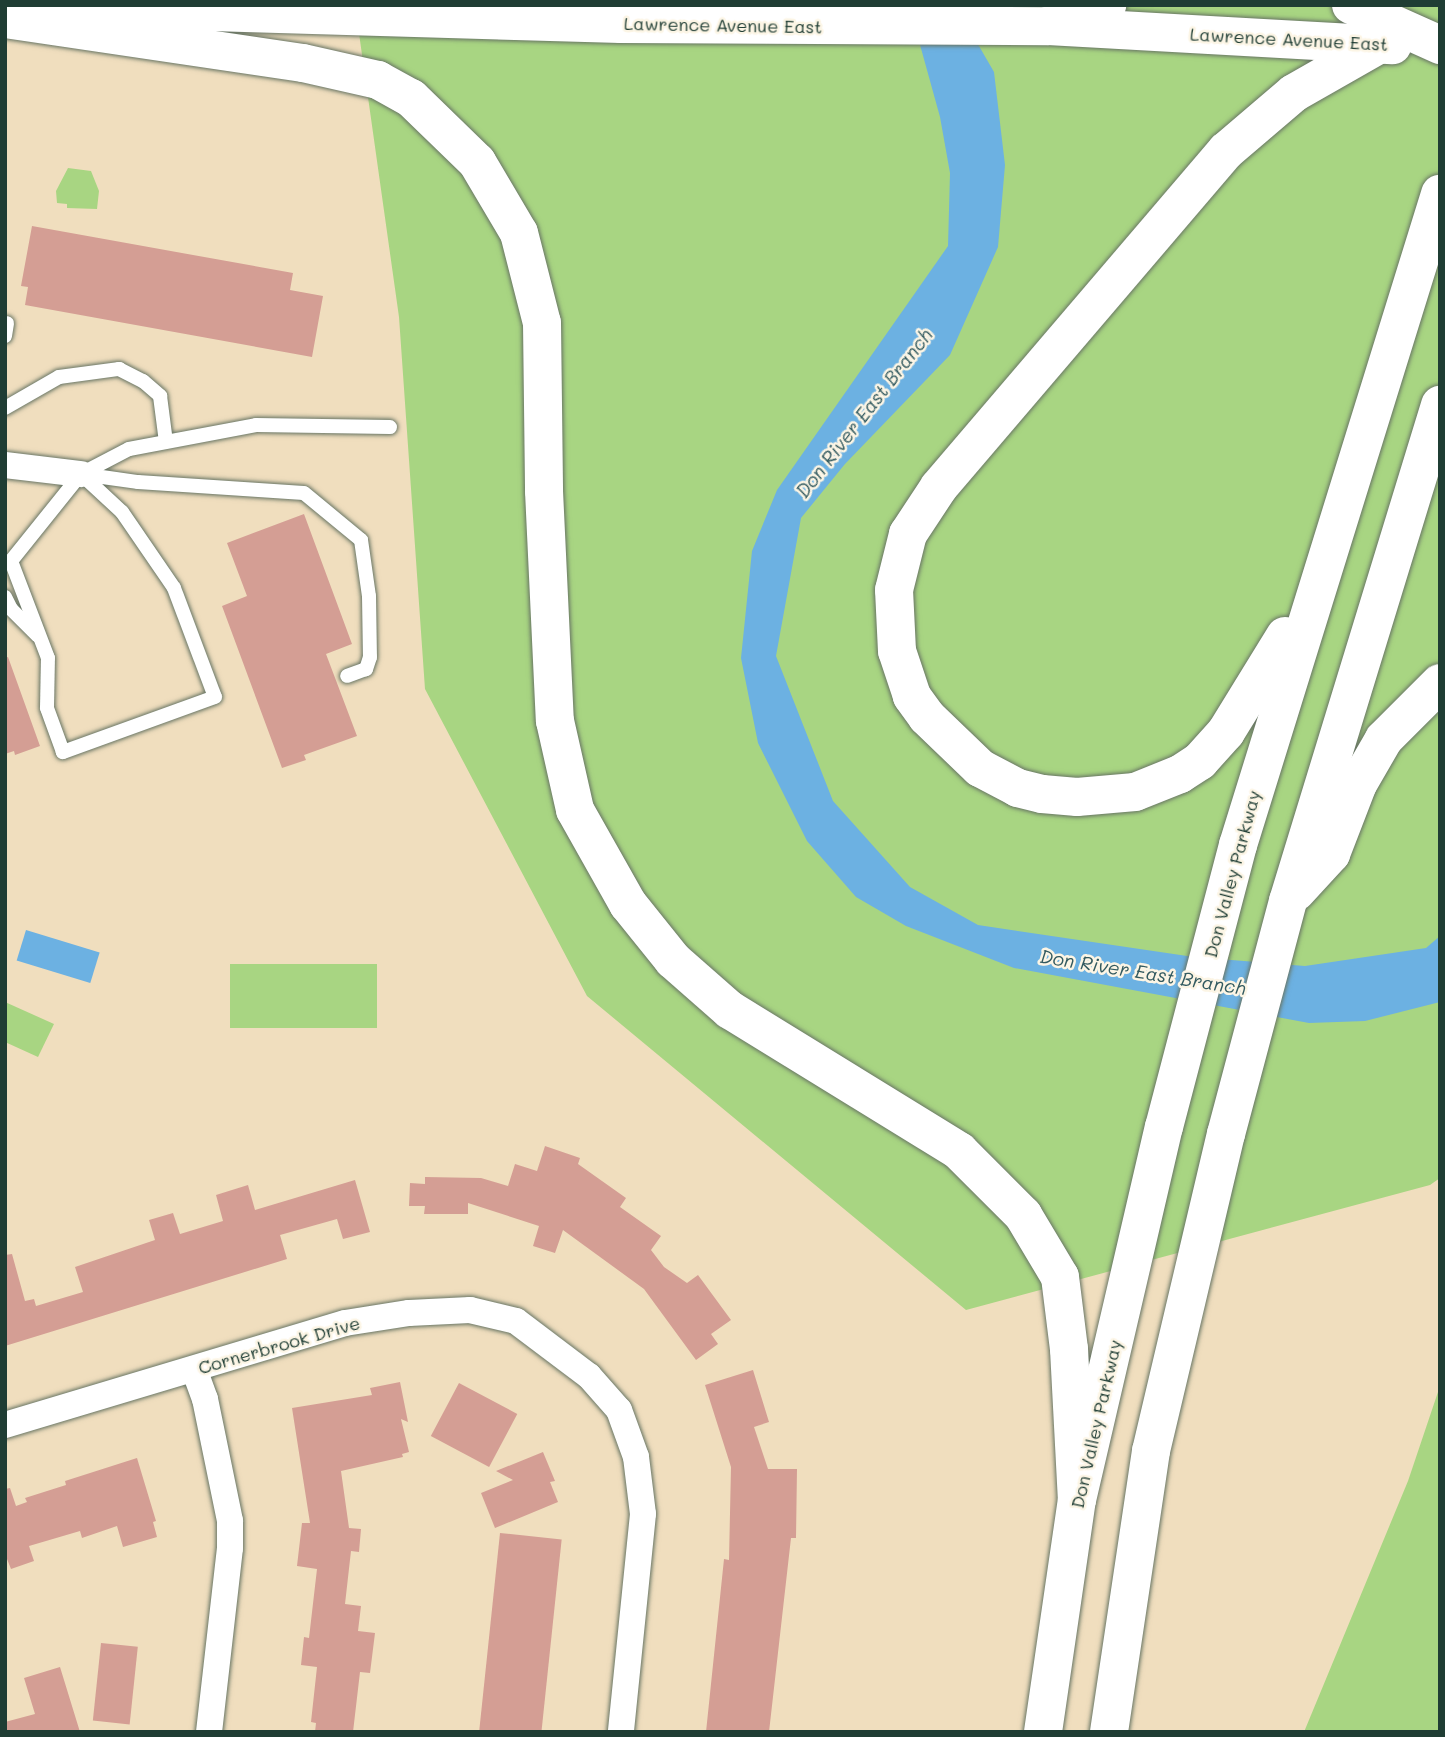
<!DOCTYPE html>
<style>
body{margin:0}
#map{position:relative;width:1445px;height:1737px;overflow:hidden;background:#f0debe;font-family:Mali,sans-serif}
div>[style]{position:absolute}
.green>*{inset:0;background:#a8d582;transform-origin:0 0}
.water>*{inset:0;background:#6cb1e2;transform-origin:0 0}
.building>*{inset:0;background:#d49e94;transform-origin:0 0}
.roads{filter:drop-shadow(0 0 2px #687564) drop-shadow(0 0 2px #687564)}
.lane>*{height:14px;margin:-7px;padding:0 7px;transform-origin:7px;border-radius:7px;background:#fff}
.street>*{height:26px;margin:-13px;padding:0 13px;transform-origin:13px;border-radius:13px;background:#fff}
.secondary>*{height:38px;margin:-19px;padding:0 19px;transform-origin:19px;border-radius:19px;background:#fff}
.highway>*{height:38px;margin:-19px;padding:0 19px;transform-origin:19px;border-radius:19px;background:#fff}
span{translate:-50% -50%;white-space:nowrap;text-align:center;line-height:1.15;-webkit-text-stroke:5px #fcf5e5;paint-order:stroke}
.street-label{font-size:18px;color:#1f3d34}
.water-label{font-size:19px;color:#325a60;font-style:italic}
.frame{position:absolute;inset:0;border:7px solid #1f3d34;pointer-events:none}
</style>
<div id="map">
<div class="green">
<div style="clip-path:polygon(355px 5px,1440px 5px,1440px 1178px,1430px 1185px,966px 1310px,587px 996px,425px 689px,399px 317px)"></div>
<div style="clip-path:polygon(68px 168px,91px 171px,99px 191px,97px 209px,67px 208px,67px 204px,57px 203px,56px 191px)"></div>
<div style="left:230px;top:964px;width:147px;height:64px"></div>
<div style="clip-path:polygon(5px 1002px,54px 1024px,38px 1057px,5px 1042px)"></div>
<div style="clip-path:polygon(1440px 1386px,1440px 1732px,1304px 1732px,1408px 1481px)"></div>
</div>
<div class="water">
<div style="clip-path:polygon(909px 5px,965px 5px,968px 27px,994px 72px,1005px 165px,998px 247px,950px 355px,845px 464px,801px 518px,776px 656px,833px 801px,910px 887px,978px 925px,1194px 957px,1305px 966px,1426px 948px,1440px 936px,1440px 1002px,1365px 1021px,1309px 1023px,1014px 968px,906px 926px,856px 897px,807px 841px,758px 743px,741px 658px,752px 551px,777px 490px,948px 246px,950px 173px,940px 117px)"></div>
<div style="left:26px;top:930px;width:77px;height:32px;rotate:17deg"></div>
</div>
<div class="building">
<div style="clip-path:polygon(32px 226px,293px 273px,290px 290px,323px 296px,312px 357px,25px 305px,28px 287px,21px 286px)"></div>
<div style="clip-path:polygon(304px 514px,352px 644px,326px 654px,357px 736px,304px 755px,306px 760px,282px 768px,222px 606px,247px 596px,227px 543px)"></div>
<div style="clip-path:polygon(8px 657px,40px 746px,15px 755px,14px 751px,5px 754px,5px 658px)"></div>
<div style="clip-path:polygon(545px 1146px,580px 1158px,578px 1164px,626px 1198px,620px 1207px,661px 1236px,651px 1250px,664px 1267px,687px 1283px,698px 1275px,731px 1320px,711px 1334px,718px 1344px,696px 1360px,644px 1289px,563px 1230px,555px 1253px,533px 1246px,539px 1226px,468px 1203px,468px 1214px,424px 1214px,425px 1206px,409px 1206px,410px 1183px,425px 1184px,425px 1177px,481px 1178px,508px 1186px,515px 1164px,537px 1171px)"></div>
<div style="clip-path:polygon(355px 1180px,370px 1232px,343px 1239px,337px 1219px,280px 1235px,287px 1259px,5px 1346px,5px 1255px,12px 1254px,25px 1301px,34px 1299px,36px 1306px,83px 1292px,75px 1267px,155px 1240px,149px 1220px,173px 1213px,180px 1234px,223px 1221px,216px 1195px,248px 1185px,255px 1210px)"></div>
<div style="clip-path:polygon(753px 1370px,769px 1422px,754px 1427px,768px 1469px,797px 1469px,796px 1538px,791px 1538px,769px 1732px,706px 1732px,724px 1559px,729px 1560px,731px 1467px,705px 1385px)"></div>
<div style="clip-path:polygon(400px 1382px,408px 1422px,401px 1419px,409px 1452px,402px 1454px,403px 1457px,341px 1471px,349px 1528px,361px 1529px,359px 1552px,351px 1551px,345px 1604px,361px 1606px,358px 1631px,375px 1633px,370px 1673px,360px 1672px,353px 1732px,315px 1732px,316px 1723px,311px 1722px,317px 1667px,301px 1665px,304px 1637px,309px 1638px,317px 1569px,297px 1566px,302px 1523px,310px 1523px,292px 1408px,372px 1395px,370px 1388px)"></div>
<div style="left:459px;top:1383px;width:66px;height:60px;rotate:28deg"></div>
<div style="clip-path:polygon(543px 1452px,555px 1481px,550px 1482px,558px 1502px,495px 1528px,481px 1493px,513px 1480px,496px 1471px)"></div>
<div style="clip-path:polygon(137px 1458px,156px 1521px,153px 1522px,157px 1537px,123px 1547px,117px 1526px,82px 1538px,80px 1531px,29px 1546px,34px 1561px,11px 1569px,5px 1554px,5px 1489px,10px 1488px,16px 1506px,27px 1502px,25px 1498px,66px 1485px,65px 1481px)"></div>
<div style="left:500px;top:1533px;width:62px;height:200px;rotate:6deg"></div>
<div style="left:101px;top:1643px;width:37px;height:78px;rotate:6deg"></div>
<div style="clip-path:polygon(60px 1667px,80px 1732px,5px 1732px,5px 1722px,35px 1714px,24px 1678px)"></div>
</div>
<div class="roads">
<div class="lane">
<div style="left:5px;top:336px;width:13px;rotate:-81deg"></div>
<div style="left:5px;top:408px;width:62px;rotate:-29.9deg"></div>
<div style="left:59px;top:377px;width:61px;rotate:-7.6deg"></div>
<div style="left:119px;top:369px;width:27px;rotate:27deg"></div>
<div style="left:143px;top:381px;width:23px;rotate:41deg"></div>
<div style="left:160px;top:396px;width:46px;rotate:82.6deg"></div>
<div style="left:81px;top:474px;width:56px;rotate:42.8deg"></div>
<div style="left:122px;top:512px;width:92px;rotate:55.6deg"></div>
<div style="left:174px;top:588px;width:116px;rotate:69.4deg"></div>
<div style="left:215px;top:697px;width:162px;rotate:160.1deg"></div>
<div style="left:63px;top:752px;width:47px;rotate:-110deg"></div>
<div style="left:47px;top:708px;width:50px;rotate:-88.9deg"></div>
<div style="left:48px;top:658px;width:104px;rotate:-110.9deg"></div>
<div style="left:11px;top:561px;width:112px;rotate:-51.2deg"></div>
<div style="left:81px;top:474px;width:54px;rotate:-27.5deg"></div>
<div style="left:129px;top:449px;width:129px;rotate:-10.7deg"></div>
<div style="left:256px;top:425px;width:134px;rotate:0.9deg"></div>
<div style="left:81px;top:474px;width:58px;rotate:8deg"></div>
<div style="left:138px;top:482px;width:166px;rotate:3.8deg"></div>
<div style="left:304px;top:493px;width:74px;rotate:39.5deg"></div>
<div style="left:361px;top:540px;width:57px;rotate:81.9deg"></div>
<div style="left:369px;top:596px;width:61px;rotate:89.1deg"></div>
<div style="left:370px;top:657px;width:13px;rotate:108deg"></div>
<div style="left:366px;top:669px;width:20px;rotate:160deg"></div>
<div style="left:5px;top:597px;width:13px;rotate:63deg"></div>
<div style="left:11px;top:609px;width:38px;rotate:45deg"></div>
</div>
<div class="street">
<div style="left:5px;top:465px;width:77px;rotate:6.8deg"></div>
<div style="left:194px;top:1369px;width:32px;rotate:70deg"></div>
<div style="left:205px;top:1399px;width:125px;rotate:78.4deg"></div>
<div style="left:230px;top:1521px;width:27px;rotate:90deg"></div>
<div style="left:230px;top:1548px;width:185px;rotate:96.5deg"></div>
<div style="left:5px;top:1425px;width:355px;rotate:-16.7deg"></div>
<div style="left:345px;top:1323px;width:65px;rotate:-8.9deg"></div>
<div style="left:409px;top:1313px;width:61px;rotate:-2.8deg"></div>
<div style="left:470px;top:1310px;width:47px;rotate:13.4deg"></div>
<div style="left:516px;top:1321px;width:91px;rotate:37deg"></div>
<div style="left:589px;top:1376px;width:45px;rotate:48.6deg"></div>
<div style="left:619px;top:1410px;width:50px;rotate:70.1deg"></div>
<div style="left:636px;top:1457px;width:57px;rotate:83deg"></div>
<div style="left:643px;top:1514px;width:219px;rotate:95.8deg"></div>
</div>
<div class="secondary">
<div style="left:7px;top:6px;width:614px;rotate:1.68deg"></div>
<div style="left:621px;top:24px;width:427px;rotate:0.3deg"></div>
<div style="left:1048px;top:26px;width:345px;rotate:3.2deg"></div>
</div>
<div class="highway">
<div style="left:1351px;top:5px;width:98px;rotate:24.2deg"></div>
<div style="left:5px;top:19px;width:301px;rotate:8.4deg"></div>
<div style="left:303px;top:63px;width:77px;rotate:12.8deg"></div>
<div style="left:378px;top:80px;width:38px;rotate:29deg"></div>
<div style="left:411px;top:98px;width:92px;rotate:44.1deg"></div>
<div style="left:477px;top:162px;width:82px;rotate:59.4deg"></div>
<div style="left:519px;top:233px;width:93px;rotate:75.7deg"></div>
<div style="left:542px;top:323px;width:168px;rotate:89.3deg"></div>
<div style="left:544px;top:491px;width:230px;rotate:87.3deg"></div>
<div style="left:555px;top:721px;width:91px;rotate:77.3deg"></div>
<div style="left:575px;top:810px;width:108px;rotate:60.6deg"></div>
<div style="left:628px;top:904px;width:72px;rotate:51.2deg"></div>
<div style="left:673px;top:960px;width:76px;rotate:41.3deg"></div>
<div style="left:730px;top:1010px;width:269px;rotate:31.6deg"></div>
<div style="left:959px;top:1151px;width:91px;rotate:45deg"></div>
<div style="left:1023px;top:1215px;width:72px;rotate:59.2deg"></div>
<div style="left:1060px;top:1277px;width:73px;rotate:82.9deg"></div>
<div style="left:1069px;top:1349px;width:151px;rotate:87deg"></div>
<div style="left:1048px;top:26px;width:63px;rotate:-19.6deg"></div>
<div style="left:1285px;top:636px;width:113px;rotate:121.6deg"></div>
<div style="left:1226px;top:732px;width:39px;rotate:132deg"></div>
<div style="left:1200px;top:761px;width:24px;rotate:147deg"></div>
<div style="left:1180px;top:774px;width:48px;rotate:158.2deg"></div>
<div style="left:1135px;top:792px;width:58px;rotate:175.1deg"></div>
<div style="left:1077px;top:797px;width:35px;rotate:-175deg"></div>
<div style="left:1042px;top:794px;width:25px;rotate:-166deg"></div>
<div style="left:1018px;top:788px;width:43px;rotate:-152.2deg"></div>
<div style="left:980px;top:768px;width:74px;rotate:-136.1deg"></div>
<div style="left:927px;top:717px;width:26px;rotate:-126deg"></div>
<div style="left:912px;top:696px;width:47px;rotate:-108.4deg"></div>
<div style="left:897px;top:651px;width:61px;rotate:-92.8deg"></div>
<div style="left:894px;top:590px;width:58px;rotate:-76deg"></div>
<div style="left:908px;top:534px;width:56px;rotate:-56.6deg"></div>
<div style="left:939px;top:487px;width:442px;rotate:-49.5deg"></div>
<div style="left:1226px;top:151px;width:89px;rotate:-40.5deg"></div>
<div style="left:1294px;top:93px;width:97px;rotate:-29.7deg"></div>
<div style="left:1296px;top:892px;width:52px;rotate:-47.4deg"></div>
<div style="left:1331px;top:854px;width:75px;rotate:-68.9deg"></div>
<div style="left:1358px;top:784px;width:52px;rotate:-60deg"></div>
<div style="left:1384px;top:739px;width:79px;rotate:-45deg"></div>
<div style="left:1043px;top:1732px;width:234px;rotate:-81.7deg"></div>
<div style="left:1077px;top:1500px;width:383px;rotate:-76.9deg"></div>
<div style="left:1164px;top:1127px;width:292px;rotate:-75.3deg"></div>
<div style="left:1238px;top:845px;width:682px;rotate:-72.76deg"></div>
<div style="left:1109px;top:1732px;width:284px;rotate:-81.5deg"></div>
<div style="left:1151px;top:1451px;width:326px;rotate:-76.7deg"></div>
<div style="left:1226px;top:1134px;width:241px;rotate:-75.1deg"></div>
<div style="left:1288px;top:901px;width:519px;rotate:-72.96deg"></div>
</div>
</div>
<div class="street-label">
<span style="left:723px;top:25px;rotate:1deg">Lawrence Avenue East</span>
<span style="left:1289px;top:39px;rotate:3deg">Lawrence Avenue East</span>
<span style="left:1232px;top:874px;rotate:-75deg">Don Valley Parkway</span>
<span style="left:279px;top:1345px;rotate:-16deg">Cornerbrook Drive</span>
<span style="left:1096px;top:1424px;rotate:-77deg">Don Valley Parkway</span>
</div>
<div class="water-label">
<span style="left:864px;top:413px;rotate:-52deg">Don River East Branch</span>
<span style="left:1143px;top:972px;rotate:9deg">Don River East Branch</span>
</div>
<div class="frame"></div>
</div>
